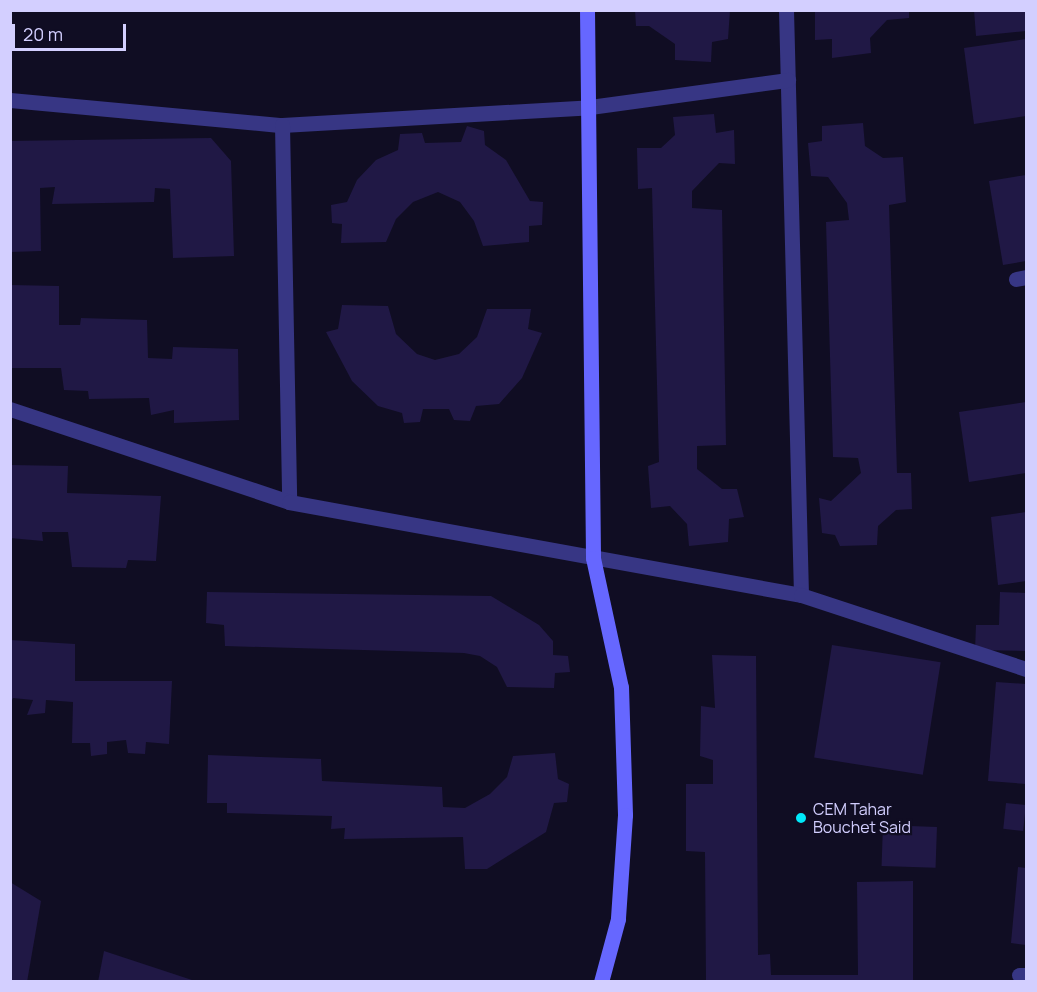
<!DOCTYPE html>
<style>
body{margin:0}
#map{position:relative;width:1037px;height:992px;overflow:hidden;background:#100d23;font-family:Manrope,sans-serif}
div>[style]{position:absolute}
.building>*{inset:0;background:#201845;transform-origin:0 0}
.lane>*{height:15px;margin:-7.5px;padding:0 7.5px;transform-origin:7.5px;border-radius:7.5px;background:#373684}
.street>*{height:15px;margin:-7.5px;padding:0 7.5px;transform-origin:7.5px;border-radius:7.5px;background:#373684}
.secondary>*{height:15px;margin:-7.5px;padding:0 7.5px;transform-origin:7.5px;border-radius:7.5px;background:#6667ff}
.dots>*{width:16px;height:16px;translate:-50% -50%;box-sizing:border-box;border:3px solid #100d23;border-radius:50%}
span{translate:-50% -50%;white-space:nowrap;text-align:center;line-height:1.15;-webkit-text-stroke:4.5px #100d23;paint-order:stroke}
.poi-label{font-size:16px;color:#d3cfff}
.left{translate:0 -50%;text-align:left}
.frame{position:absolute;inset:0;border:12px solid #d3cfff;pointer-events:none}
.scale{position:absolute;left:12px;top:24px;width:114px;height:27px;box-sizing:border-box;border:3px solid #d3cfff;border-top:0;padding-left:8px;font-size:18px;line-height:21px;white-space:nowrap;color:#d3cfff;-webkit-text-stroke:4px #100d23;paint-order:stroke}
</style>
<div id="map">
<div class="building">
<div style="clip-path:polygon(635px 10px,730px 10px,728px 39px,712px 42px,711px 62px,675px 60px,675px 44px,649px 26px,636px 26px)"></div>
<div style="clip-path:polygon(815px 10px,909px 10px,909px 18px,887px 20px,870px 38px,871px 53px,832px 58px,832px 39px,815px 40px)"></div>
<div style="clip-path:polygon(974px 10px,1026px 10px,1026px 31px,976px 36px)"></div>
<div style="clip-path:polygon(1026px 39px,1026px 116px,974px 124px,964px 48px)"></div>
<div style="clip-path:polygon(714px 114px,716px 133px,734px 130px,735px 164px,719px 163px,692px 191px,692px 208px,722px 210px,726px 445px,697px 446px,697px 469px,722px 489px,737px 489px,744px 517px,729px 519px,728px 542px,689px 546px,687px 524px,670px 506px,651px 508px,648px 466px,659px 462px,652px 188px,638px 189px,637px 148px,661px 148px,675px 135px,673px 117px)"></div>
<div style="clip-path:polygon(863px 123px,865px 146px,883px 158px,903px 157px,906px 202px,889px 205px,897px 473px,911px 473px,912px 509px,896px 510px,878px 526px,877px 545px,840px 546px,835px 535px,822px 533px,819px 498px,831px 501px,861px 473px,858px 458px,833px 457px,826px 222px,849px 220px,847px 203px,828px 177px,811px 176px,808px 143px,822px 141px,822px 126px)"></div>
<div style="clip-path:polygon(467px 126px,484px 131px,485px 145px,506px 160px,530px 201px,543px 202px,542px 225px,529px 226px,529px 242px,483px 246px,474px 221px,460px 202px,438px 192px,413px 202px,396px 219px,386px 242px,341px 243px,342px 224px,332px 223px,331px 205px,347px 202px,357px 180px,376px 160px,398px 150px,400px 134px,422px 133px,425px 143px,461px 142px)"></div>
<div style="clip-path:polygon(211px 138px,231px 161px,234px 256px,173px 258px,170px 189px,155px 188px,154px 202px,52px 204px,55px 187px,40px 188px,41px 251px,10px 252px,10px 141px)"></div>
<div style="clip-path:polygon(1026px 175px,1026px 261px,1003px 265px,989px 181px)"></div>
<div style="clip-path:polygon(10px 285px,59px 286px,59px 325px,80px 325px,81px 318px,147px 320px,148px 358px,172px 359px,173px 347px,238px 349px,239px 420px,174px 423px,174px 410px,151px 415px,149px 398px,89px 399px,88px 391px,64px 390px,61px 368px,10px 368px)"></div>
<div style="clip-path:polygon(342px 305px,388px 306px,396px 334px,417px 354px,435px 360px,459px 354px,477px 337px,487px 309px,531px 309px,528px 329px,542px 333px,522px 378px,499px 404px,476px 406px,470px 421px,454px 420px,449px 409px,423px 409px,420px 422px,404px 423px,402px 413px,378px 406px,352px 381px,326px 332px,338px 329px)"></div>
<div style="clip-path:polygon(1026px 402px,1026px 473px,969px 482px,959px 412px)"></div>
<div style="clip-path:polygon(10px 465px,68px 466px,67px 493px,161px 496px,156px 561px,128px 560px,126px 568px,72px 567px,68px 532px,42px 532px,43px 541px,10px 538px)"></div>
<div style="clip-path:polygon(1026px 512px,1026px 581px,998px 585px,991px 517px)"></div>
<div style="clip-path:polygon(207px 592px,491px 596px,539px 625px,553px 641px,553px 655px,568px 656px,570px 672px,555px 673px,554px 688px,507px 687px,497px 667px,480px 656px,464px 653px,225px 646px,224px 625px,206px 623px)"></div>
<div style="clip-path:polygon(1000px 592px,1026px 593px,1026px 651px,975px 650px,976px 625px,999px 625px)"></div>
<div style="clip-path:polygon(10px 640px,75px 644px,75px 681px,172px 681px,169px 744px,146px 742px,145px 754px,128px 753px,126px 740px,107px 742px,107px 754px,91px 756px,90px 743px,72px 743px,73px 702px,46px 700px,45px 713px,27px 715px,33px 700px,13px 698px,10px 704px)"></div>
<div style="left:832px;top:645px;width:110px;height:114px;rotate:9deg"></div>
<div style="clip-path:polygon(712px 655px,756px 656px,758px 955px,770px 954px,771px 975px,858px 975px,857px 882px,913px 881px,913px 982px,706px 982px,705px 852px,686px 851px,686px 784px,713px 784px,713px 760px,700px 756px,701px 706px,715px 708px)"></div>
<div style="clip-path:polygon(996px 682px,1026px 684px,1026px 784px,988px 781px)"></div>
<div style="clip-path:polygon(555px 753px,558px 779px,569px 784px,567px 802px,554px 803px,546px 832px,487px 869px,465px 869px,463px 837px,344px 839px,345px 828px,331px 829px,332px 816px,227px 813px,227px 803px,207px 803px,208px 755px,321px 759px,322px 781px,442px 787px,443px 807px,465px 808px,490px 794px,507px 777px,513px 756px)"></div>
<div style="left:1006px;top:803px;width:20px;height:26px;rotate:6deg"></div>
<div style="left:883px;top:825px;width:54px;height:41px;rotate:2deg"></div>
<div style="clip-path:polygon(1018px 867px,1026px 868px,1026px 945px,1011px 943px)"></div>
<div style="clip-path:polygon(10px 882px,41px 901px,27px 982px,10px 982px)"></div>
<div style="clip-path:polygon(104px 951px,195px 981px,195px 982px,98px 982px)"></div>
</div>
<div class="lane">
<div style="left:786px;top:10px;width:585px;rotate:88.53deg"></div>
<div style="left:590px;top:107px;width:200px;rotate:-7.8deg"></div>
</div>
<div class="street">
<div style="left:10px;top:100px;width:273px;rotate:5.3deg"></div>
<div style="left:282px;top:125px;width:309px;rotate:-3.3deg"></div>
<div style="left:282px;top:125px;width:377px;rotate:88.9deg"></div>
<div style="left:1016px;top:279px;width:10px;rotate:-11deg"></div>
<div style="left:10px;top:409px;width:294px;rotate:18.4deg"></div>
<div style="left:289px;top:502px;width:520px;rotate:10.29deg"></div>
<div style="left:801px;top:595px;width:237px;rotate:18.2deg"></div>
<div style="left:1019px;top:975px;width:7px"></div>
</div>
<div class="secondary">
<div style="left:587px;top:10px;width:548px;rotate:89.37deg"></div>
<div style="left:593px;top:558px;width:132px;rotate:77.8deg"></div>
<div style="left:621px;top:687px;width:128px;rotate:88.2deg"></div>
<div style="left:625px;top:815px;width:104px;rotate:93.9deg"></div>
<div style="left:618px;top:919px;width:65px;rotate:105.1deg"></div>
</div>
<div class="dots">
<div style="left:801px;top:818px;background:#00e8fa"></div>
</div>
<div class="poi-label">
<span class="left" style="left:813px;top:818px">CEM Tahar<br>Bouchet Said</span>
</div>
<div class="frame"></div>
<div class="scale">20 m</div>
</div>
